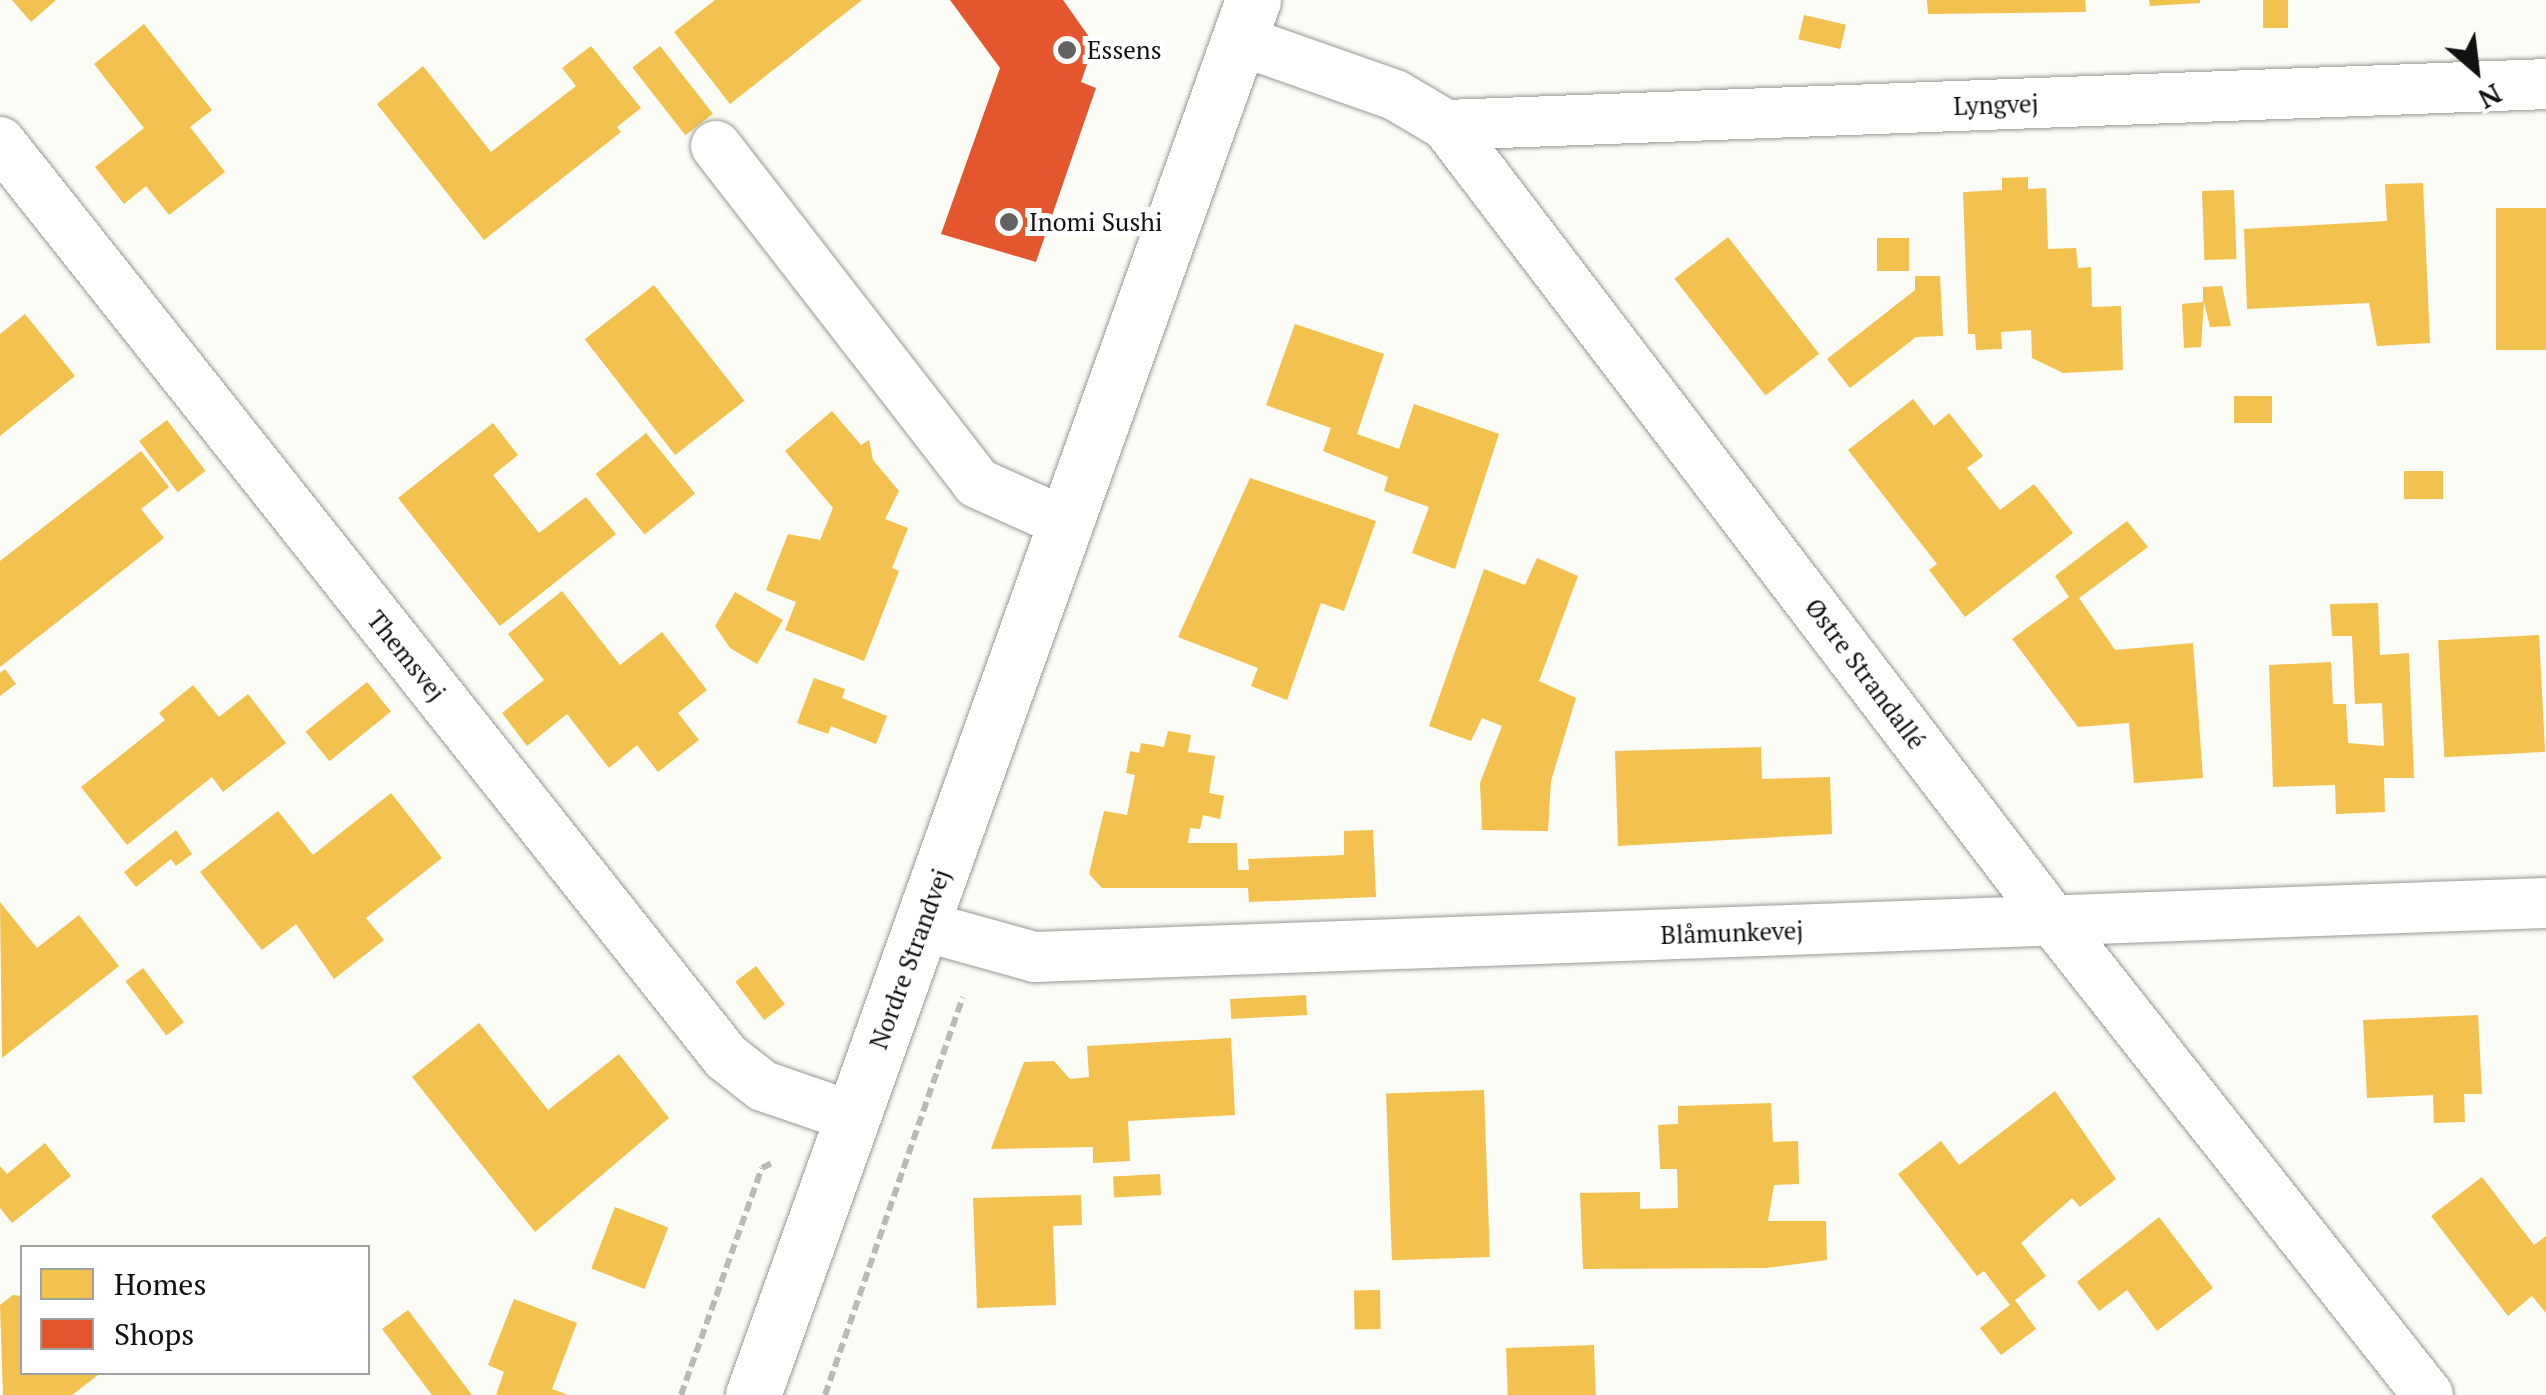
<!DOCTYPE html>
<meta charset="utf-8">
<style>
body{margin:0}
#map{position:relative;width:2546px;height:1395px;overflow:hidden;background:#fcfcf7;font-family:"PT Serif",serif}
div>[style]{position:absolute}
.homes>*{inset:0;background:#f2c14e;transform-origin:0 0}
.shops>*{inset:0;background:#e4572e}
.path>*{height:6px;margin-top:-3px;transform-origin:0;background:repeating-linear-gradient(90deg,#b9b9b8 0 10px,transparent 0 15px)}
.roads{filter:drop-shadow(0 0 2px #979795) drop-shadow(0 0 2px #979795)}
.minor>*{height:50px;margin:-25px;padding:0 25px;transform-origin:25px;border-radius:25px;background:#fffffe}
.tertiary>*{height:55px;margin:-27.5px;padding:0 27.5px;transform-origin:27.5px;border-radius:27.5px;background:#fffffe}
.dots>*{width:28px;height:28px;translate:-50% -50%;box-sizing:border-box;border:5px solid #fff;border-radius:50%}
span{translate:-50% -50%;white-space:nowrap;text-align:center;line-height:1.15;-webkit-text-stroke:10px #fff;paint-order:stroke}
.poi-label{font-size:25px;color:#111}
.left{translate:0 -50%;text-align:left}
.street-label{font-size:25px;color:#111}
.legend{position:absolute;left:20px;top:1245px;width:350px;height:130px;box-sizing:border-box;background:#fff;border:2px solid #a0a0a0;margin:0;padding:12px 18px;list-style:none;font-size:30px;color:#111}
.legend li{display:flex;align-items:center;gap:20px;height:50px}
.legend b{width:50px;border:2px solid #a0a0a0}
.north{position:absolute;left:2426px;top:20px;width:100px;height:100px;-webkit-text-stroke:8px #fff;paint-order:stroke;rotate:152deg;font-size:28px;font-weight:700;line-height:40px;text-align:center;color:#111}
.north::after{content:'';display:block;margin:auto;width:35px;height:45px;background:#111;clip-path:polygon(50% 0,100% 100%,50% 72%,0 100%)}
</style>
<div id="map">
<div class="homes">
<div style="clip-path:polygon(12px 0,56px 0,31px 22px)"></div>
<div style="clip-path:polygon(715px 0,862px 0,730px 104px,674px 32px)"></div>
<div style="clip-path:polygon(1927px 0,2085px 0,2086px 12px,1928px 14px)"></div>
<div style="clip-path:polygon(2149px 0,2200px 0,2200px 3px,2150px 6px)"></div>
<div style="left:2263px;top:0;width:25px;height:28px"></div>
<div style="left:1804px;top:15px;width:43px;height:25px;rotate:13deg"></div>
<div style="clip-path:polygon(144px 24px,212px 110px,190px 127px,225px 172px,169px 215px,146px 186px,124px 204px,95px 167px,144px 128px,94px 64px)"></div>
<div style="clip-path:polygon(591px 46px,641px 108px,617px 127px,621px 132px,484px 240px,377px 104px,423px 66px,491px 152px,576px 86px,562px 68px)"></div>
<div style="left:660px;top:46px;width:86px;height:35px;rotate:52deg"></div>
<div style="clip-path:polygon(2028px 177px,2028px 189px,2046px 188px,2048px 249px,2076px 248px,2078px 268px,2091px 267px,2092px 307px,2121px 306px,2123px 370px,2063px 373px,2032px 358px,2031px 330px,2001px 332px,2002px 349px,1976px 350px,1975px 334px,1968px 334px,1963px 192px,2002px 190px,2002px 178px)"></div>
<div style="clip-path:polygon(2423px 183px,2430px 343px,2377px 346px,2369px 303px,2247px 309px,2244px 229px,2387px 221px,2385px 184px)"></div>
<div style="left:2234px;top:190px;width:69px;height:32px;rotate:88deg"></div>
<div style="left:2546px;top:208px;width:142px;height:50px;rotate:90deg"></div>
<div style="left:1728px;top:237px;width:148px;height:68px;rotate:52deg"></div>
<div style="left:1877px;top:238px;width:32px;height:33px"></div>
<div style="clip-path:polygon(1915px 276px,1940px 276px,1943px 336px,1916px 337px,1850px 388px,1827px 359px,1915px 290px)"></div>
<div style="left:654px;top:285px;width:147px;height:88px;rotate:52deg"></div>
<div style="clip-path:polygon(2222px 286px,2231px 326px,2210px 327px,2204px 302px,2201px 347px,2184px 348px,2182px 304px,2203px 302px,2203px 287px)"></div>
<div style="clip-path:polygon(25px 314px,75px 376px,0 436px,0 334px)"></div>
<div style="clip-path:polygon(1295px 324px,1384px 354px,1357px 434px,1399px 449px,1414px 404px,1499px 434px,1455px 569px,1412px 553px,1429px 507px,1384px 491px,1388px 477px,1323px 451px,1331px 428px,1266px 405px)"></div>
<div style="left:2234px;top:396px;width:38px;height:27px"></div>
<div style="clip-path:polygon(1913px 399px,1934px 426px,1949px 413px,1983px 456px,1967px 468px,2000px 510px,2034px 484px,2073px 533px,1965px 617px,1929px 570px,1937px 564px,1848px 450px)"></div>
<div style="clip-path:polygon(832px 411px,861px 445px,869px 440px,873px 460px,899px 491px,885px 519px,908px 528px,892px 568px,899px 571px,864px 661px,785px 630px,796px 602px,766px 590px,788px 534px,820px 540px,833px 508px,785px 451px)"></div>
<div style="left:167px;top:420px;width:64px;height:35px;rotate:53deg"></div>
<div style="clip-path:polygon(493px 423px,518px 455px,493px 475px,539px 533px,586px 497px,616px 534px,500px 626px,398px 498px)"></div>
<div style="left:646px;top:433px;width:78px;height:65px;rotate:51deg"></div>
<div style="clip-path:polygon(141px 451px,169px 487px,141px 509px,164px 538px,0 667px,0 561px)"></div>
<div style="left:2404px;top:471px;width:39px;height:28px"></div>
<div style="clip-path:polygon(1250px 478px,1376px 521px,1344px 611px,1321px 603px,1287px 700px,1251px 686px,1258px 668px,1178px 637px)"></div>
<div style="clip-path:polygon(2127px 521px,2148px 547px,2079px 598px,2115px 650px,2193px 643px,2203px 778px,2134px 783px,2129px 723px,2078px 727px,2012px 639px,2069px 597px,2055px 576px)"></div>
<div style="clip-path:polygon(1537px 558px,1578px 576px,1539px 681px,1576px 698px,1551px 781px,1548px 831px,1482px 830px,1480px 783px,1502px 726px,1482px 718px,1471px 741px,1429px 726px,1484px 569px,1525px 585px)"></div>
<div style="clip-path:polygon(562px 591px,620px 665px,662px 632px,707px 690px,678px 713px,699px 740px,658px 772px,637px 745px,609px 768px,567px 714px,527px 746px,502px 713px,544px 680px,508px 634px)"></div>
<div style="clip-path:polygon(735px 592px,783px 620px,757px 664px,730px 648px,715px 626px)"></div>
<div style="clip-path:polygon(2378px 603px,2380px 655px,2409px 653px,2414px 778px,2384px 778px,2385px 812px,2336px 814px,2335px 785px,2273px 787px,2269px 665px,2331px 662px,2333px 704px,2346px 704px,2348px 743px,2384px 746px,2382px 703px,2355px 704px,2352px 636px,2332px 636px,2330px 604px)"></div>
<div style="left:2539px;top:635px;width:117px;height:101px;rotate:87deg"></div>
<div style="clip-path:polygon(5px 669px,16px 684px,0 696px,0 673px)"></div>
<div style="clip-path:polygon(814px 678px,845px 689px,842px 698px,887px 716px,876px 744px,831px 726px,828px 734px,797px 723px)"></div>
<div style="left:367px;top:682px;width:38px;height:79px;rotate:51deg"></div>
<div style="clip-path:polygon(193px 685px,219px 717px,248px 694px,286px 743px,223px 792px,212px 777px,127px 845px,81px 787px,165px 720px,159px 713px)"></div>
<div style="clip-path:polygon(1168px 731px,1191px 735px,1188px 752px,1215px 756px,1209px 793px,1224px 796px,1220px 819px,1203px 815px,1200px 829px,1190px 828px,1188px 843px,1237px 843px,1238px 870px,1249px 870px,1248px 859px,1344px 855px,1344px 831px,1373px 830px,1376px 897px,1249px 902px,1248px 888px,1102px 888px,1089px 874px,1104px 811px,1127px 815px,1135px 775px,1126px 773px,1130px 751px,1139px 753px,1141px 743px,1164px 747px)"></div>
<div style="clip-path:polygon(1761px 747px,1762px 779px,1830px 777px,1832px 834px,1618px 846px,1615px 751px)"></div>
<div style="clip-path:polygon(391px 793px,442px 858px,366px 918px,384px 940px,334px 979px,296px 924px,262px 950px,200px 872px,278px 811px,313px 855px)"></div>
<div style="clip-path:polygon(176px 830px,192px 854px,176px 866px,171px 859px,136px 887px,124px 872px)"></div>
<div style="clip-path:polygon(0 902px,37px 948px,79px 915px,119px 966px,2px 1058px)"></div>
<div style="left:756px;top:966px;width:48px;height:26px;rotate:53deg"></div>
<div style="left:143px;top:968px;width:68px;height:22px;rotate:53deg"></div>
<div style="left:1306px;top:995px;width:20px;height:76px;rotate:87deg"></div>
<div style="clip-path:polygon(2478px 1015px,2482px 1094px,2464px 1094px,2465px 1122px,2434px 1123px,2433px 1095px,2367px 1098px,2363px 1020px)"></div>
<div style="clip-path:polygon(479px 1023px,548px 1110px,619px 1054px,669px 1118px,535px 1232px,412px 1077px)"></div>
<div style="clip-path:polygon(1231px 1038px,1235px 1115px,1128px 1121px,1130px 1161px,1093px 1163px,1093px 1147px,991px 1149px,1024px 1062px,1054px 1061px,1070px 1079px,1089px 1077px,1087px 1046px)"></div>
<div style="left:1484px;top:1090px;width:167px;height:98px;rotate:88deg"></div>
<div style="clip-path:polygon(2055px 1091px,2116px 1179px,2080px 1207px,2072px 1198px,2021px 1243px,2046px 1276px,2015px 1300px,2036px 1329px,2001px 1355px,1980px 1328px,2010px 1305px,1984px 1271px,1977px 1276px,1898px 1174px,1941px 1141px,1959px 1165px)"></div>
<div style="clip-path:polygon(1771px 1103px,1773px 1142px,1798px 1141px,1799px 1184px,1774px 1185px,1768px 1221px,1826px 1221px,1827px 1260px,1766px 1268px,1583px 1269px,1580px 1193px,1640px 1192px,1640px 1209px,1678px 1208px,1677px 1169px,1660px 1169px,1658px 1125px,1678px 1124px,1678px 1106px)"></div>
<div style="clip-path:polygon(45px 1143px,71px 1176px,12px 1223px,0 1208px,0 1166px,7px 1174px)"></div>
<div style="left:1160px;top:1174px;width:21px;height:47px;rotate:87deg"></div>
<div style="clip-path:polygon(2482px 1177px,2534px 1245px,2546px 1236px,2546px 1313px,2532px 1296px,2508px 1316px,2431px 1216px)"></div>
<div style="clip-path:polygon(1081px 1195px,1082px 1225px,1053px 1226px,1056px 1305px,977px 1308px,973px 1198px)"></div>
<div style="left:615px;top:1207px;width:57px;height:66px;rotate:21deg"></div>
<div style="clip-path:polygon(2159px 1217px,2213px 1288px,2157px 1331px,2127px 1290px,2099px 1311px,2077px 1282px)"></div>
<div style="left:1380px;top:1290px;width:39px;height:26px;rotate:89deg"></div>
<div style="clip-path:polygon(13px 1295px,22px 1296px,22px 1372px,102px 1372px,72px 1395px,3px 1395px,0 1305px)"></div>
<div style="clip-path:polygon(514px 1299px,577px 1323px,552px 1389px,568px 1395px,496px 1395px,504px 1372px,488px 1365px)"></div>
<div style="clip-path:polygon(408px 1310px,472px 1395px,432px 1395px,382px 1329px)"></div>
<div style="left:1594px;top:1345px;width:50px;height:88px;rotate:88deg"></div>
</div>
<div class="shops">
<div style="clip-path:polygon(950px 0,1063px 0,1094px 44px,1081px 82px,1096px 88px,1036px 262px,941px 234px,1000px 68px)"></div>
</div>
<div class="path">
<div style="left:681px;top:1395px;width:241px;rotate:-70.4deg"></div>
<div style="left:762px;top:1168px;width:11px;rotate:-27deg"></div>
<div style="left:825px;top:1395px;width:421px;rotate:-70.9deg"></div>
</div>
<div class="roads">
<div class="minor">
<div style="left:1239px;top:40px;width:165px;rotate:19.4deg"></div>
<div style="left:1395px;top:95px;width:59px;rotate:30.5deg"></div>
<div style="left:1446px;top:125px;width:1002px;rotate:52.66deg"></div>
<div style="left:2054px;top:922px;width:603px;rotate:51.67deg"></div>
<div style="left:1446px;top:125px;width:1101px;rotate:-2.13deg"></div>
<div style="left:0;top:142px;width:1168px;rotate:51.57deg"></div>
<div style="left:726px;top:1057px;width:47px;rotate:38.1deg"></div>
<div style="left:763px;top:1086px;width:95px;rotate:19deg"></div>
<div style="left:716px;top:146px;width:426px;rotate:52.2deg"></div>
<div style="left:977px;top:483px;width:98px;rotate:24.2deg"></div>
<div style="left:923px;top:926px;width:116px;rotate:15.5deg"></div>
<div style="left:1035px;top:957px;width:1512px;rotate:-2.05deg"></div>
</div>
<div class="tertiary">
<div style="left:753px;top:1395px;width:1482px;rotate:-70.28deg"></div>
</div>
</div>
<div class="dots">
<div style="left:1067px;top:50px;background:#636362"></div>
<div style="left:1009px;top:222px;background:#636362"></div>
</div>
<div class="poi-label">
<span class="left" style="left:1087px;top:50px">Essens</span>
<span class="left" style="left:1029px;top:222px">Inomi Sushi</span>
</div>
<div class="street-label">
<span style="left:1996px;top:105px;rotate:-2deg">Lyngvej</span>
<span style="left:406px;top:656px;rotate:51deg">Themsvej</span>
<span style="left:1865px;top:674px;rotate:53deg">Østre Strandallé</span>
<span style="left:1732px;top:933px;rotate:-2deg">Blåmunkevej</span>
<span style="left:910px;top:959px;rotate:-70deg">Nordre Strandvej</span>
</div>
<ul class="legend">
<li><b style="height:28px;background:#f2c14e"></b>Homes</li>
<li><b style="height:28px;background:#e4572e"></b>Shops</li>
</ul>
<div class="north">N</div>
</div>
